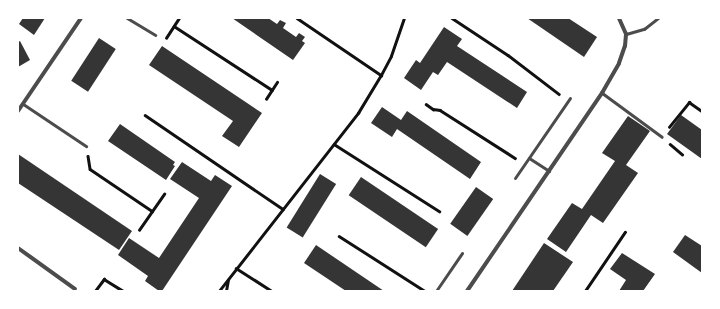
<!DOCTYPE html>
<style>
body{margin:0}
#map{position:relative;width:720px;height:309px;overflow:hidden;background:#fff;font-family:"Nunito Sans",sans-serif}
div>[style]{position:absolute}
.building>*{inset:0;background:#353535;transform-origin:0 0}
.path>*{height:2.5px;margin:-1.25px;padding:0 1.25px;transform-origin:1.25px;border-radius:1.25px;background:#111}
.service>*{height:3px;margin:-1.5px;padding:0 1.5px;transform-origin:1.5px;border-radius:1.5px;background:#4c4c4c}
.minor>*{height:4px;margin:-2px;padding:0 2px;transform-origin:2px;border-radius:2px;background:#4c4c4c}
span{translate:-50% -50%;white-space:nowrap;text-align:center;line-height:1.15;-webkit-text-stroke:3px #fff;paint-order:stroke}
.frame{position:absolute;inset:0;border:19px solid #fff;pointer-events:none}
</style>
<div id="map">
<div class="building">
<div style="clip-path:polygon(23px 18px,45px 18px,34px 35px,19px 24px)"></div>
<div style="clip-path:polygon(232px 18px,268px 18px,277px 24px,280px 20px,286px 23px,283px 28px,296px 37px,299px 33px,305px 37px,302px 41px,305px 43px,293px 60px)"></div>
<div style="clip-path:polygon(527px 18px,568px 18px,597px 37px,584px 57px)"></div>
<div style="clip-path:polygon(444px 27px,462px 39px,457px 46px,527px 92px,517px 108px,447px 62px,438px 75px,433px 72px,421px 90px,404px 78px,416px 60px,420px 63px)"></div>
<div style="left:99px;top:38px;width:20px;height:51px;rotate:33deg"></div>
<div style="clip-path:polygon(20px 41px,30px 60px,18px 67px,18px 42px)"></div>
<div style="clip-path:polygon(162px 46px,262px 113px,239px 147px,222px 136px,233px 121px,149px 65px)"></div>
<div style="clip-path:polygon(382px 107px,401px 120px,407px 111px,481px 162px,470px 179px,397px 129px,392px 137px,371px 123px)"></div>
<div style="clip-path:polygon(681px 115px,702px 130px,702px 159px,667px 134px)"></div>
<div style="clip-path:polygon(628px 116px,650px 131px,626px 165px,638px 173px,603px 223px,591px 215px,566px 252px,547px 239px,572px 203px,582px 209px,615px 161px,602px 153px)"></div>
<div style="clip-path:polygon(120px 124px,175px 162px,173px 165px,175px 166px,166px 180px,108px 141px)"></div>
<div style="clip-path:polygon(18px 154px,132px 231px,119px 250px,18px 183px)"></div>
<div style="clip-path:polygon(182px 162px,211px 181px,215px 175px,232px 186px,162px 291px,159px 291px,145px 281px,148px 276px,118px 255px,129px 238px,159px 258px,199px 198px,170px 179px)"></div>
<div style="left:320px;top:174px;width:19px;height:63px;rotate:32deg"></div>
<div style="left:361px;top:177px;width:93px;height:22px;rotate:34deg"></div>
<div style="left:476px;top:187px;width:21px;height:45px;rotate:35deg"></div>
<div style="clip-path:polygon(685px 235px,702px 246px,702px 273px,673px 252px)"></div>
<div style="clip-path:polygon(544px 243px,573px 262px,553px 291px,512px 291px)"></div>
<div style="clip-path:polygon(316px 245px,384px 291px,346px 291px,304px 263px)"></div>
<div style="clip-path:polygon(622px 253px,655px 274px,643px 291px,619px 291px,626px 280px,610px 269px)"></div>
</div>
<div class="path">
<div style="left:297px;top:18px;width:102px;rotate:34.2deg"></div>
<div style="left:452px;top:18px;width:67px;rotate:33.5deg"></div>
<div style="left:508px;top:55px;width:64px;rotate:37.4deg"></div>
<div style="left:174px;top:26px;width:117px;rotate:33.1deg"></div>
<div style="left:166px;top:38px;width:24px;rotate:-57deg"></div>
<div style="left:266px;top:99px;width:20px;rotate:-57deg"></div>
<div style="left:426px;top:104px;width:9px;rotate:36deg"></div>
<div style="left:433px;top:109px;width:7px;rotate:8deg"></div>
<div style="left:440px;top:110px;width:89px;rotate:32.6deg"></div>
<div style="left:145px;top:115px;width:167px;rotate:34.3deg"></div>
<div style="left:669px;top:127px;width:32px;rotate:-51deg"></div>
<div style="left:689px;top:102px;width:16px;rotate:35deg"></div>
<div style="left:334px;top:144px;width:125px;rotate:32.5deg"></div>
<div style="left:670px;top:144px;width:16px;rotate:40deg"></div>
<div style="left:88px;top:156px;width:13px;rotate:81deg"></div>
<div style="left:90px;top:169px;width:75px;rotate:34.1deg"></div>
<div style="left:139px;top:230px;width:44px;rotate:-55.2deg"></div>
<div style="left:339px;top:236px;width:102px;rotate:32.6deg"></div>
<div style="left:236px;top:268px;width:43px;rotate:32.6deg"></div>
<div style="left:95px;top:291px;width:15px;rotate:-53deg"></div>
<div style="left:104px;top:279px;width:22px;rotate:32deg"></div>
<div style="left:219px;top:291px;width:226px;rotate:-52deg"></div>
<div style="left:358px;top:113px;width:44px;rotate:-58.8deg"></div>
<div style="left:381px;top:75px;width:21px;rotate:-62deg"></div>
<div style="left:391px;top:56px;width:40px;rotate:-71.1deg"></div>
<div style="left:226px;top:291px;width:11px;rotate:-80deg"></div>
<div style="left:585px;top:291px;width:71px;rotate:-55.9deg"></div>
</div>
<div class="service">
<div style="left:127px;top:18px;width:33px;rotate:31deg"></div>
<div style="left:626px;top:34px;width:19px;rotate:-16deg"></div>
<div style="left:644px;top:29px;width:18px;rotate:-38deg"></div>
<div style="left:602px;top:93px;width:74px;rotate:36.3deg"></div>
<div style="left:23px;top:104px;width:76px;rotate:33.7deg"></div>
<div style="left:529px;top:158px;width:24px;rotate:33deg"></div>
<div style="left:515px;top:178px;width:97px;rotate:-55.5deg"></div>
<div style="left:436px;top:291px;width:46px;rotate:-55.6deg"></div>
</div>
<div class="minor">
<div style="left:18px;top:111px;width:112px;rotate:-55.9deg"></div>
<div style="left:18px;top:248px;width:70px;rotate:35.7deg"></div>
<div style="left:467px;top:291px;width:240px;rotate:-55.7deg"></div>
<div style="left:602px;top:93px;width:34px;rotate:-60deg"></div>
<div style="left:619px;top:63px;width:18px;rotate:-71deg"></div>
<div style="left:625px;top:46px;width:12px;rotate:-85deg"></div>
<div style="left:626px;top:34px;width:17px;rotate:-114deg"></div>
</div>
<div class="frame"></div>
</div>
